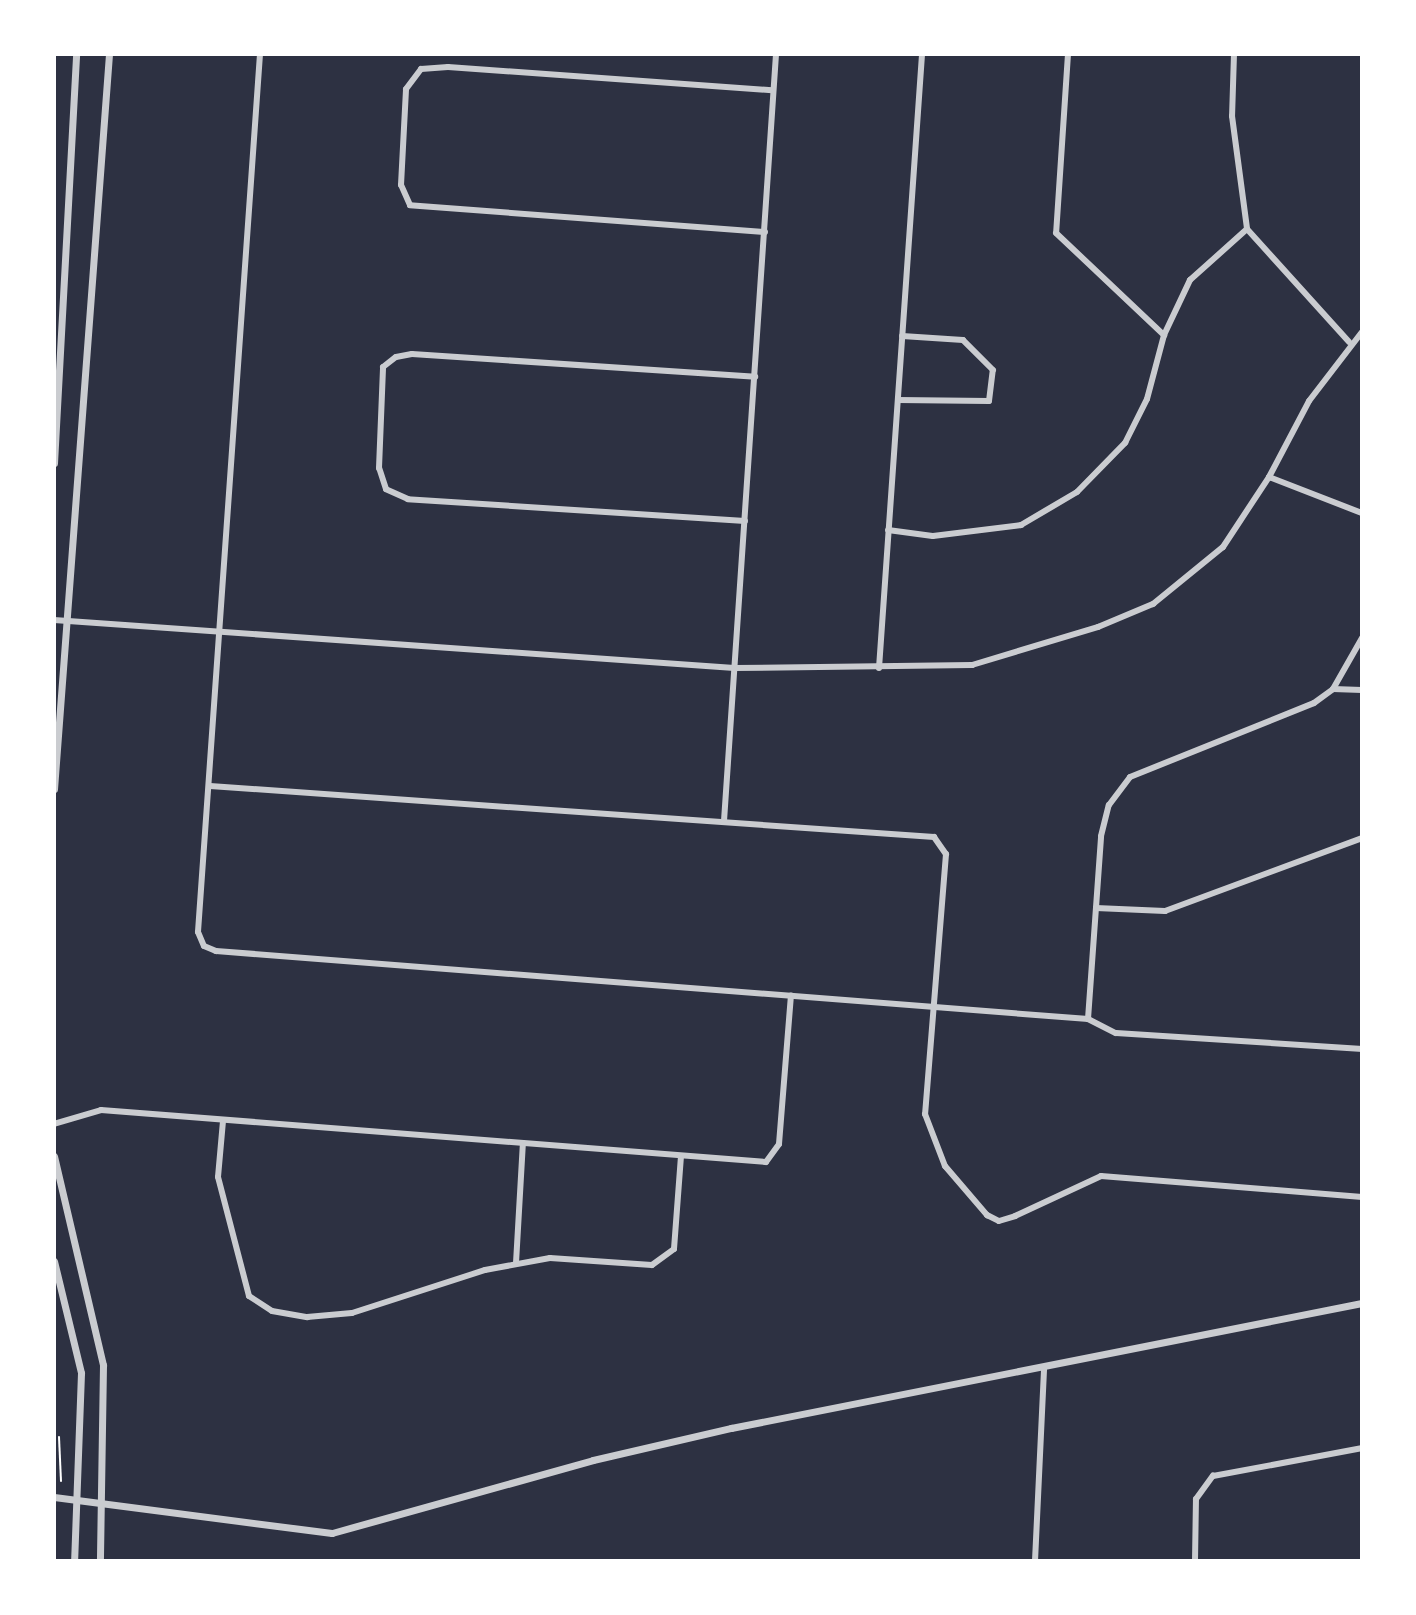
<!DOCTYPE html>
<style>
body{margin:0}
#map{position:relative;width:1416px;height:1615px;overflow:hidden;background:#2d3142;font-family:"Golos Text",sans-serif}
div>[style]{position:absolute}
.path>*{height:2px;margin:-1px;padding:0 1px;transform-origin:1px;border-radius:1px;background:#fff}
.minor>*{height:6px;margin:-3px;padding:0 3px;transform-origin:3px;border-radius:3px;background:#caccd0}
.tertiary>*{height:7px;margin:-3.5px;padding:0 3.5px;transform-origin:3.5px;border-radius:3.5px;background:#caccd0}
span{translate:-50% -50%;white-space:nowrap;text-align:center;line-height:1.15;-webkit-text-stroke:6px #fff;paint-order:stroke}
.frame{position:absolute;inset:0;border:56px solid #fff;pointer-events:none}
</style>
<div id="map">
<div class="path">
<div style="left:59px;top:1437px;width:44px;rotate:87.4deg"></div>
</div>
<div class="minor">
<div style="left:260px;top:54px;width:880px;rotate:94.04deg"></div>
<div style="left:198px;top:932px;width:15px;rotate:67deg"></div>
<div style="left:204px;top:946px;width:13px;rotate:23deg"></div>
<div style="left:216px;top:951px;width:875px;rotate:4.46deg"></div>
<div style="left:1088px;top:1019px;width:31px;rotate:27deg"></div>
<div style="left:1116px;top:1033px;width:247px;rotate:3.7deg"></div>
<div style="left:1068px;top:54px;width:179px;rotate:93.8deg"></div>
<div style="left:1056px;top:233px;width:149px;rotate:43.4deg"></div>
<div style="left:1234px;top:54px;width:62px;rotate:91.8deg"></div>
<div style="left:1232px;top:116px;width:114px;rotate:82.4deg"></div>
<div style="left:1247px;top:229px;width:152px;rotate:47.9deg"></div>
<div style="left:765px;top:232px;width:356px;rotate:-175.7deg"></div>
<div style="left:410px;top:205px;width:22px;rotate:-114deg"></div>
<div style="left:401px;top:185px;width:96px;rotate:-87deg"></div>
<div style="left:406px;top:89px;width:25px;rotate:-53deg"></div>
<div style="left:421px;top:69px;width:27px;rotate:-4deg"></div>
<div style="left:448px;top:67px;width:325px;rotate:4.1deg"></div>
<div style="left:898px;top:400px;width:91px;rotate:0.6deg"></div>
<div style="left:989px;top:401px;width:31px;rotate:-83deg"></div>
<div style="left:993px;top:370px;width:42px;rotate:-135deg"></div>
<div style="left:963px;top:340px;width:61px;rotate:-176.2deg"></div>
<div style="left:1269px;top:477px;width:100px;rotate:21.2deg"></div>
<div style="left:745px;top:521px;width:338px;rotate:-176.3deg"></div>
<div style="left:408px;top:499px;width:24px;rotate:-156deg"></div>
<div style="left:386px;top:489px;width:22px;rotate:-108deg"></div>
<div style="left:379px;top:468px;width:101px;rotate:-87.7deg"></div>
<div style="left:383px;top:367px;width:16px;rotate:-38deg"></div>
<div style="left:396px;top:357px;width:16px;rotate:-11deg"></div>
<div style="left:412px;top:354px;width:344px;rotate:3.8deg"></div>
<div style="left:888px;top:530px;width:45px;rotate:7.6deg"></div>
<div style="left:933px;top:536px;width:89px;rotate:-7.1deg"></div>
<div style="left:1021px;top:525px;width:65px;rotate:-30.5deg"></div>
<div style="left:1077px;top:492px;width:69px;rotate:-45.6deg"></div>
<div style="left:1125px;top:443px;width:49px;rotate:-63.4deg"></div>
<div style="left:1147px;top:399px;width:66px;rotate:-75.1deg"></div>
<div style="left:1164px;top:335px;width:61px;rotate:-64.7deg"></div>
<div style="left:1190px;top:280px;width:76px;rotate:-41.8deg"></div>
<div style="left:54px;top:620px;width:682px;rotate:4.04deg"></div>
<div style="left:734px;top:668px;width:238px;rotate:-0.7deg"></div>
<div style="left:972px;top:665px;width:132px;rotate:-16.8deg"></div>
<div style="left:1098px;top:627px;width:60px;rotate:-22.7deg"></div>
<div style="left:1153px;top:604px;width:90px;rotate:-39.2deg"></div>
<div style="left:1223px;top:547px;width:84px;rotate:-56.7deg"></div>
<div style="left:1269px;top:477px;width:86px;rotate:-62.2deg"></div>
<div style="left:1309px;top:401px;width:87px;rotate:-52.5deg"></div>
<div style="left:879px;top:668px;width:616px;rotate:-85.99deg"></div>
<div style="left:1333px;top:689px;width:29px;rotate:2deg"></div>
<div style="left:210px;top:786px;width:726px;rotate:4.03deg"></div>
<div style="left:934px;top:837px;width:21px;rotate:55deg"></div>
<div style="left:946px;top:854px;width:261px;rotate:94.6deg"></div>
<div style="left:925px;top:1114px;width:56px;rotate:69deg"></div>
<div style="left:945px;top:1166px;width:65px;rotate:49.4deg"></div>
<div style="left:987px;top:1215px;width:13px;rotate:27deg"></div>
<div style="left:999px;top:1221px;width:17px;rotate:-17deg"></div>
<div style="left:1015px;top:1216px;width:95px;rotate:-24.9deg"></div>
<div style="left:1101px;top:1176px;width:262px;rotate:4.6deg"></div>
<div style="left:724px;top:821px;width:769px;rotate:-86.12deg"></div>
<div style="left:1096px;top:908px;width:69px;rotate:2.5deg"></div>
<div style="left:1165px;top:911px;width:210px;rotate:-20.3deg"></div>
<div style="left:1088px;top:1019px;width:183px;rotate:-85.9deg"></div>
<div style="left:1101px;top:836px;width:32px;rotate:-76deg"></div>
<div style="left:1109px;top:805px;width:35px;rotate:-53deg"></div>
<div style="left:1130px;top:777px;width:198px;rotate:-21.9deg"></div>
<div style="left:1314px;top:703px;width:24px;rotate:-36deg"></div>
<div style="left:1333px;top:689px;width:59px;rotate:-60.4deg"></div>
<div style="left:223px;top:1121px;width:56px;rotate:95.1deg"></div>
<div style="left:218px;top:1177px;width:123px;rotate:75.4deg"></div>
<div style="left:249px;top:1296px;width:27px;rotate:33deg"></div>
<div style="left:272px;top:1311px;width:36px;rotate:10deg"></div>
<div style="left:307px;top:1317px;width:45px;rotate:-5.1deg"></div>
<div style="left:352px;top:1313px;width:140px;rotate:-17.9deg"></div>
<div style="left:485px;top:1270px;width:66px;rotate:-10.5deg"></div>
<div style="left:550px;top:1258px;width:102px;rotate:3.9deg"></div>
<div style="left:652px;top:1265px;width:27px;rotate:-36deg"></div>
<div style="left:674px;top:1249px;width:93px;rotate:-85.7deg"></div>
<div style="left:54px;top:1124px;width:49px;rotate:-16.6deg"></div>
<div style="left:101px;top:1110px;width:667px;rotate:4.47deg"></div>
<div style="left:766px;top:1162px;width:22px;rotate:-54deg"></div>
<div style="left:779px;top:1144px;width:149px;rotate:-85.4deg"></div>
<div style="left:516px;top:1263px;width:120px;rotate:-86.7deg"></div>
<div style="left:1035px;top:1561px;width:194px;rotate:-87.3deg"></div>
<div style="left:1195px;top:1561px;width:62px;rotate:-89.1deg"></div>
<div style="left:1196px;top:1499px;width:29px;rotate:-54deg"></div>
<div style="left:1213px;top:1476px;width:152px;rotate:-10.6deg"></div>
</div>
<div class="tertiary">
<div style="left:54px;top:463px;width:410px;rotate:-86.9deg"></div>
<div style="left:54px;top:789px;width:737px;rotate:-85.72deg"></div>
<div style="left:54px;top:1156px;width:215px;rotate:76.8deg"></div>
<div style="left:103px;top:1365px;width:196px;rotate:90.9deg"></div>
<div style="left:54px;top:1261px;width:115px;rotate:76.4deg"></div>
<div style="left:81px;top:1373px;width:188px;rotate:92.1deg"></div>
<div style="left:54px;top:1497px;width:280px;rotate:7.4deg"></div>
<div style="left:332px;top:1533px;width:271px;rotate:-15.6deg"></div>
<div style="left:593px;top:1460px;width:142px;rotate:-13.1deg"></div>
<div style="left:731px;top:1428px;width:643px;rotate:-11.21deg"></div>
</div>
<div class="frame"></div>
</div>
